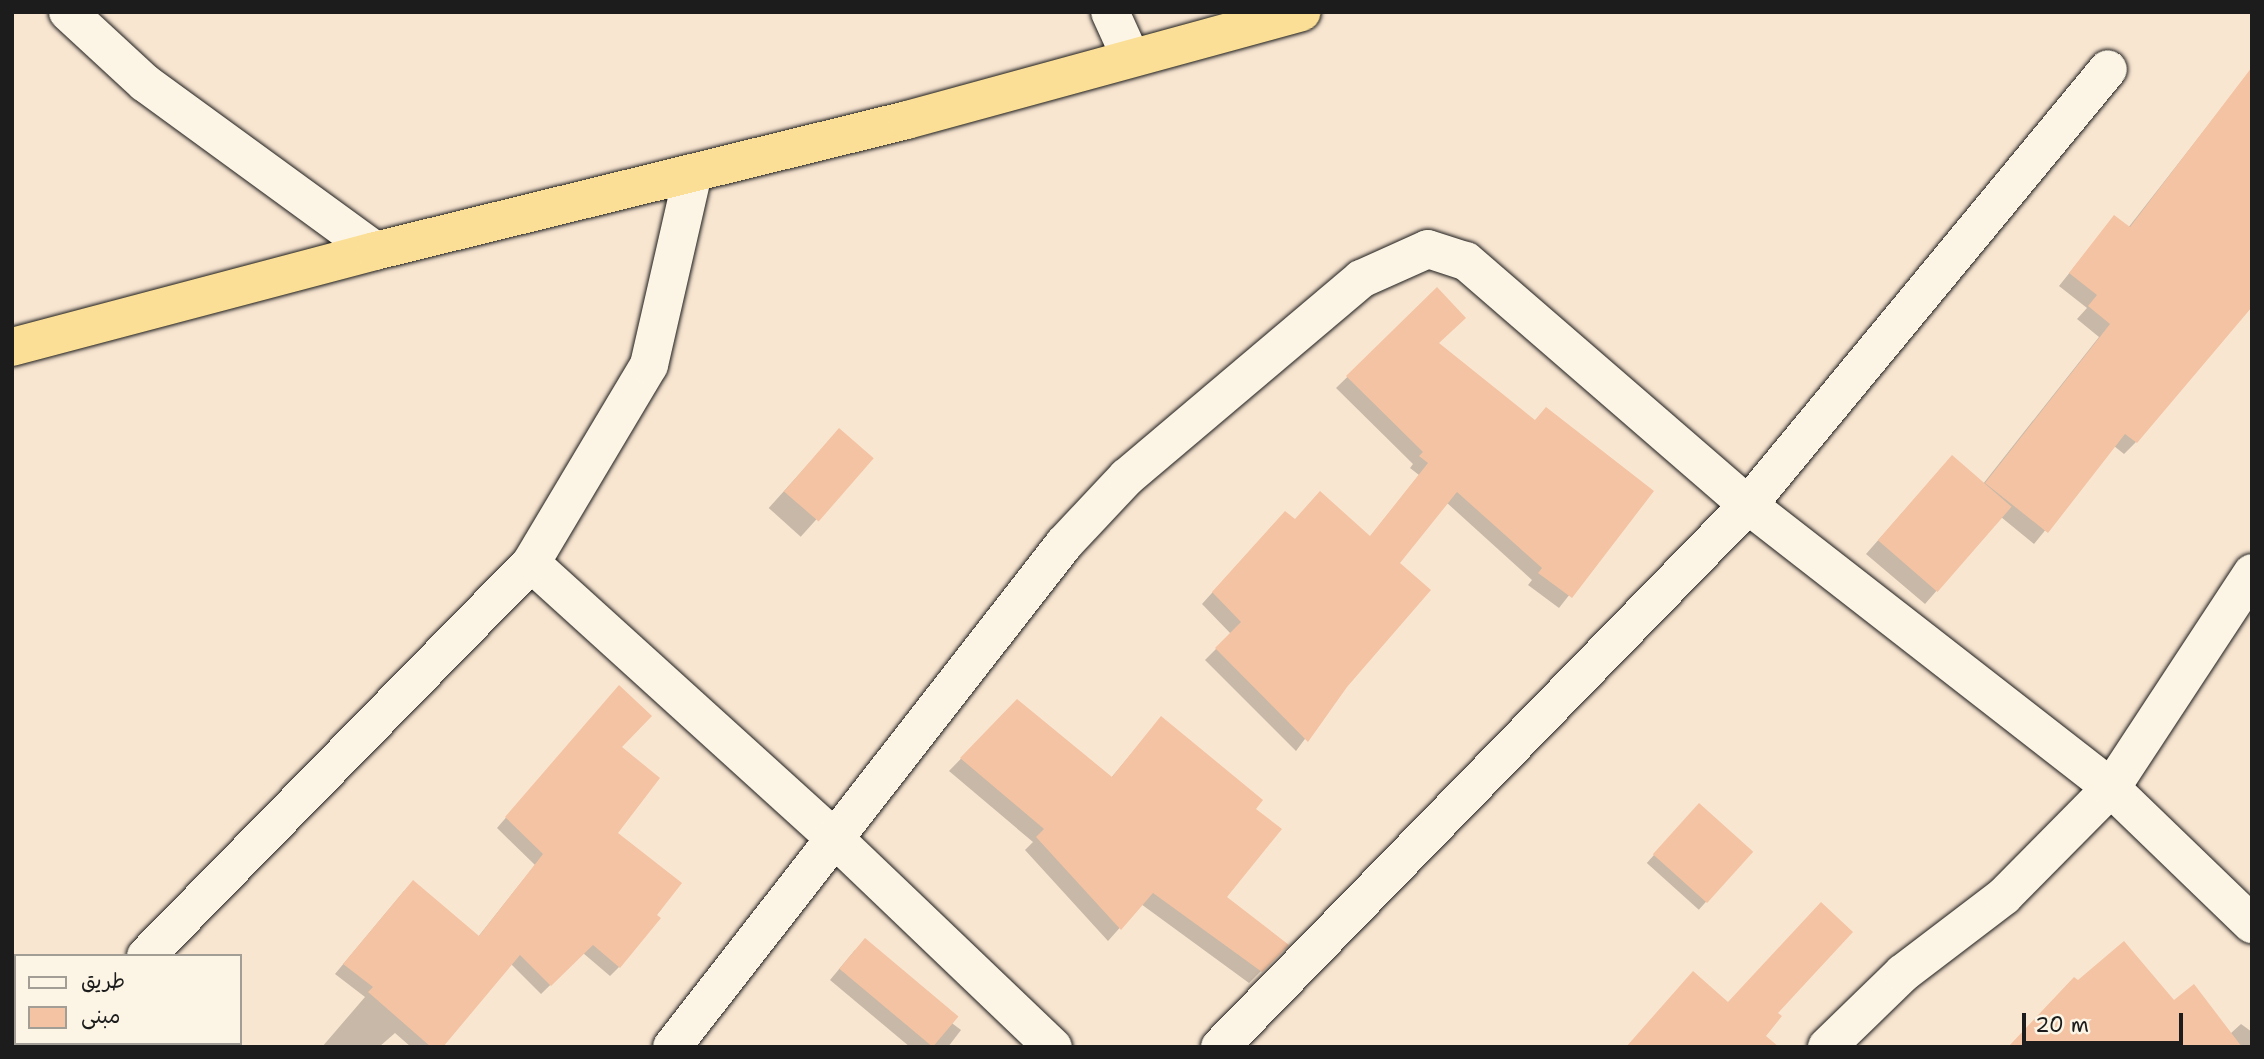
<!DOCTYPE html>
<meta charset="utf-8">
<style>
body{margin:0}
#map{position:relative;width:2264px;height:1059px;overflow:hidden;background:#f9e6d1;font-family:"Shantell Sans","Playpen Sans Arabic",sans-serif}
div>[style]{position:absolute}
.shadow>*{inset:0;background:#0003;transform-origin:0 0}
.building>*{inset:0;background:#f3c3a3;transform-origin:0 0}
.roads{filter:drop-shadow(0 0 2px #1c1c1c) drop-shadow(0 0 2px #1c1c1c)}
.minor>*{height:38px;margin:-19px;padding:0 19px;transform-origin:19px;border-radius:19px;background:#fcf5e5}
.trunk>*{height:38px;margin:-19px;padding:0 19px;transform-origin:19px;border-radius:19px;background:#fbdf96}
span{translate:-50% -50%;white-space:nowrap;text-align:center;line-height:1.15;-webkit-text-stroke:6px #fcf5e5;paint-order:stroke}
.frame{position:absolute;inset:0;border:14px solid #1c1c1c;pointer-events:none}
.legend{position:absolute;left:14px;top:954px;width:228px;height:91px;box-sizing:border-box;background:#fcf5e5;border:2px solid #a29e95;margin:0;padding:9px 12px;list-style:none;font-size:21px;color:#1c1c1c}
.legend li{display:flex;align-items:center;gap:14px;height:35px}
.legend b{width:35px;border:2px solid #a29e95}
.scale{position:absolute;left:2022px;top:1013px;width:161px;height:32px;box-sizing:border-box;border:4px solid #1c1c1c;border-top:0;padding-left:9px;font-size:21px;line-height:24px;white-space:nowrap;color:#1c1c1c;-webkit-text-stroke:5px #fcf5e5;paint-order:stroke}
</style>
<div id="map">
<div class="shadow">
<div style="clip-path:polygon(2252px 69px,2136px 442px,2124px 454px,2114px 446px,2034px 544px,2001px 517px,1925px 604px,1866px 554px,1940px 470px,1983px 484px,2099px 337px,2077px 319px,2087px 308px,2059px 286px,2114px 217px,2128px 228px)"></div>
<div style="clip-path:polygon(1437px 290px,1437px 344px,1534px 422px,1651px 491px,1559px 608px,1528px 585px,1532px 580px,1446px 502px,1397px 563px,1345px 685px,1296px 751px,1205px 660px,1231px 634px,1202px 604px,1274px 524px,1294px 521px,1369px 538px,1419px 475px,1410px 468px,1413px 464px,1336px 388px)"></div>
<div style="left:839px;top:430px;width:43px;height:105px;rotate:42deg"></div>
<div style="clip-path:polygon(610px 697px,619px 747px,615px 834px,619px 967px,610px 976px,583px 953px,541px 994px,511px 964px,441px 1047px,411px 1047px,395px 1033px,379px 1047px,322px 1047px,365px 997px,335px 974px,404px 891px,478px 937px,535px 865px,497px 828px)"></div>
<div style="clip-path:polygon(1017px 701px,1111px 778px,1161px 718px,1254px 809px,1225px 898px,1287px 945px,1249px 983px,1141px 904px,1108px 941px,1025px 850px,1033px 842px,949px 771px)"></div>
<div style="left:1699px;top:805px;width:70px;height:78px;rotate:42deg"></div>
<div style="clip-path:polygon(855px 950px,961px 1030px,948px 1047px,910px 1047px,830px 980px)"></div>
<div style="clip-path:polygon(2174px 1003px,2230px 1034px,2241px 1024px,2252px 1032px,2252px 1047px,2009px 1047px)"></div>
</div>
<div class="building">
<div style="clip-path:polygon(2252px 67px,2252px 307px,2137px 443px,2125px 434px,2048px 533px,1985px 483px,2110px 324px,2088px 306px,2097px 295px,2069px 273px,2114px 215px,2130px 227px)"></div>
<div style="clip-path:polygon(1437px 287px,1466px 318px,1439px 343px,1535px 420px,1546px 407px,1654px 491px,1572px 598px,1538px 573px,1542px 568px,1457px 492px,1400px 563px,1431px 590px,1347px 687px,1308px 742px,1215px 648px,1241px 622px,1212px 592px,1285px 511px,1295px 519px,1320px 491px,1370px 536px,1428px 463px,1419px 456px,1423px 452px,1346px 376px)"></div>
<div style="left:839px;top:428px;width:46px;height:84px;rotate:41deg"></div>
<div style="left:1952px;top:455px;width:79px;height:113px;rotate:41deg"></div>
<div style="clip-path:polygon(619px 685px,652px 716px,622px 747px,660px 778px,618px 833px,682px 883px,657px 915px,661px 918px,620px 968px,593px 945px,551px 986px,520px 955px,443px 1047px,431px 1047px,368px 992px,373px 987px,343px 964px,413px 880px,479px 936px,543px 854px,505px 817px)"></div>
<div style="clip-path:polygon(1017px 699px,1112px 777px,1161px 716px,1263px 800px,1256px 809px,1282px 829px,1227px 897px,1289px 945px,1262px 972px,1153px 893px,1121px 930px,1036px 837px,1044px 829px,960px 758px)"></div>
<div style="left:1699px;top:803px;width:73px;height:69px;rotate:42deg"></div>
<div style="clip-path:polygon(1821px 902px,1853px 932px,1778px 1013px,1782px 1016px,1766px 1036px,1779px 1047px,1626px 1047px,1693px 971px,1728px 1002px)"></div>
<div style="left:865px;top:938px;width:122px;height:40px;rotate:40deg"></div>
<div style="clip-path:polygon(2124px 941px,2174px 1000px,2194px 984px,2242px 1047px,2008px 1047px,2074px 977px,2078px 980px)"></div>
</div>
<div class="roads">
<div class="minor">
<div style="left:68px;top:12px;width:105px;rotate:42.7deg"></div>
<div style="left:145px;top:83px;width:285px;rotate:36.1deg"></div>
<div style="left:1110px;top:12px;width:48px;rotate:65.6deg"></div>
<div style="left:531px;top:563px;width:408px;rotate:42.2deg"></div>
<div style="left:833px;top:837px;width:304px;rotate:43.7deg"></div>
<div style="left:146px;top:956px;width:550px;rotate:-45.59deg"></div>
<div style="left:531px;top:563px;width:230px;rotate:-59.2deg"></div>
<div style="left:649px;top:365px;width:197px;rotate:-77.1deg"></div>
<div style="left:56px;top:1047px;width:6px;rotate:-45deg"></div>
<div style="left:672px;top:1047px;width:638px;rotate:-52.07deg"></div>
<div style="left:1064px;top:544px;width:92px;rotate:-46.8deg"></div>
<div style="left:1127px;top:477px;width:307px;rotate:-40.2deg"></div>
<div style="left:1361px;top:279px;width:73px;rotate:-24.1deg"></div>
<div style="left:1428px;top:249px;width:40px;rotate:18deg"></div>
<div style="left:1466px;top:261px;width:373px;rotate:40.9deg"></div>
<div style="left:1748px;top:505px;width:460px;rotate:37.9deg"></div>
<div style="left:2111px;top:788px;width:196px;rotate:44deg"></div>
<div style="left:1220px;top:1047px;width:757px;rotate:-45.75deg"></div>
<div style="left:1748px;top:505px;width:565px;rotate:-50.45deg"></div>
<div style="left:1827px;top:1047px;width:106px;rotate:-44.2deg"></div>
<div style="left:1903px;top:973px;width:127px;rotate:-37.3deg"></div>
<div style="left:2004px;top:896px;width:152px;rotate:-45.3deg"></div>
<div style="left:2111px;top:788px;width:257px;rotate:-56.7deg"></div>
</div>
<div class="trunk">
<div style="left:12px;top:347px;width:375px;rotate:-14.8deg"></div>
<div style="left:375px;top:251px;width:548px;rotate:-13.83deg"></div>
<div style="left:907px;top:120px;width:409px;rotate:-15.3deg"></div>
</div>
</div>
<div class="frame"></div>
<ul class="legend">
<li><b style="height:9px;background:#fcf5e5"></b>طريق</li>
<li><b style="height:19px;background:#f3c3a3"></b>مبنى</li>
</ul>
<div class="scale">20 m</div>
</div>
